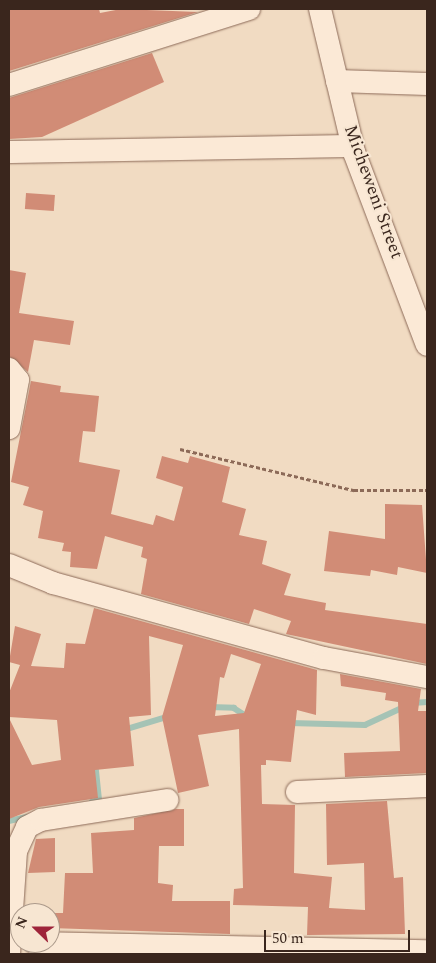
<!DOCTYPE html>
<style>
body{margin:0}
#map{position:relative;width:436px;height:963px;overflow:hidden;background:#f1dbc2;font-family:Spectral,serif}
div>[style]{position:absolute}
.stream>*{height:5.5px;margin:-2.75px;padding:0 2.75px;transform-origin:2.75px;border-radius:2.75px;background:#a5c3b5}
.building>*{inset:0;background:#d18c76;transform-origin:0 0}
.path>*{height:3px;margin-top:-1.5px;transform-origin:0;background:repeating-linear-gradient(90deg,#8c6a58 0 4px,transparent 0 6.5px)}
.roads{filter:drop-shadow(0 0 1px #8c6a58) drop-shadow(0 0 1px #8c6a58)}
.minor>*{height:22px;margin:-11px;padding:0 11px;transform-origin:11px;border-radius:11px;background:#fbe9d6}
span{translate:-50% -50%;white-space:nowrap;text-align:center;line-height:1.15;-webkit-text-stroke:4px #f7e6d2;paint-order:stroke}
.street-label{font-size:18px;color:#3a261d}
.frame{position:absolute;inset:0;border:10px solid #3a261d;pointer-events:none}
.north{position:absolute;left:10px;top:903px;width:50px;height:50px;box-sizing:border-box;background:#f7e6d2;border:1px solid #ab998a;border-radius:50%;rotate:292deg;font-size:14px;font-weight:700;line-height:20px;text-align:center;color:#3a261d}
.north::after{content:'';display:block;margin:auto;width:18px;height:22px;background:#9e243a;clip-path:polygon(50% 0,100% 100%,50% 72%,0 100%)}
.scale{position:absolute;left:264px;top:930px;width:146px;height:22px;box-sizing:border-box;border:2px solid #3a261d;border-top:0;padding-left:6px;font-size:15px;line-height:18px;white-space:nowrap;color:#3a261d;-webkit-text-stroke:4px #f7e6d2;paint-order:stroke}
</style>
<div id="map">
<div class="stream">
<div style="left:412px;top:703px;width:15px;rotate:-4deg"></div>
<div style="left:210px;top:707px;width:24px;rotate:2deg"></div>
<div style="left:234px;top:708px;width:17px;rotate:33deg"></div>
<div style="left:290px;top:723px;width:75px;rotate:1.5deg"></div>
<div style="left:365px;top:725px;width:43px;rotate:-24.8deg"></div>
<div style="left:124px;top:730px;width:48px;rotate:-16.9deg"></div>
<div style="left:92px;top:802px;width:7px;rotate:-16deg"></div>
<div style="left:99px;top:800px;width:37px;rotate:-96deg"></div>
<div style="left:9px;top:821px;width:18px;rotate:-13deg"></div>
</div>
<div class="building">
<div style="clip-path:polygon(9px 9px,99px 9px,100px 13px,121px 9px,198px 12px,9px 71px)"></div>
<div style="clip-path:polygon(152px 53px,164px 82px,42px 137px,9px 139px,9px 98px)"></div>
<div style="left:26px;top:193px;width:29px;height:16px;rotate:4deg"></div>
<div style="clip-path:polygon(9px 270px,26px 273px,19px 313px,74px 321px,70px 345px,34px 340px,28px 372px,9px 356px)"></div>
<div style="clip-path:polygon(31px 381px,61px 386px,60px 392px,99px 396px,95px 432px,83px 431px,79px 462px,120px 470px,111px 514px,153px 525px,156px 515px,174px 521px,183px 487px,156px 478px,162px 456px,188px 463px,190px 456px,230px 467px,222px 502px,246px 509px,239px 535px,267px 541px,262px 564px,291px 574px,284px 595px,326px 603px,325px 610px,427px 624px,427px 664px,286px 634px,291px 621px,254px 609px,249px 624px,141px 594px,147px 559px,141px 557px,143px 547px,105px 536px,97px 569px,70px 567px,71px 552px,62px 551px,64px 543px,38px 538px,43px 511px,23px 505px,29px 487px,11px 482px)"></div>
<div style="clip-path:polygon(385px 504px,422px 505px,427px 573px,398px 567px,397px 575px,371px 570px,370px 576px,324px 571px,329px 531px,385px 539px)"></div>
<div style="clip-path:polygon(evenodd,94px 608px,317px 670px,316px 715px,297px 710px,291px 762px,266px 760px,266px 765px,261px 765px,262px 804px,295px 805px,294px 873px,332px 877px,329px 908px,365px 910px,364px 863px,327px 865px,326px 804px,387px 801px,394px 878px,403px 877px,405px 934px,307px 935px,308px 907px,233px 905px,234px 889px,243px 888px,239px 729px,198px 735px,209px 786px,178px 793px,162px 717px,183px 645px,149px 636px,151px 715px,129px 717px,134px 766px,95px 770px,98px 798px,39px 807px,9px 819px,9px 718px,32px 765px,61px 760px,57px 720px,9px 717px,9px 693px,20px 665px,9px 662px,15px 626px,41px 634px,31px 666px,64px 668px,66px 643px,85px 644px,94px 608px,231px 654px,261px 664px,244px 713px,215px 716px,220px 677px,224px 678px,231px 654px)"></div>
<div style="clip-path:polygon(340px 674px,421px 689px,418px 711px,427px 711px,427px 773px,345px 777px,344px 753px,400px 751px,398px 702px,385px 700px,386px 693px,341px 686px)"></div>
<div style="clip-path:polygon(176px 809px,184px 809px,184px 846px,159px 846px,158px 883px,173px 885px,172px 901px,230px 901px,230px 934px,50px 928px,50px 913px,63px 913px,65px 873px,93px 873px,91px 833px,134px 830px,134px 818px)"></div>
<div style="clip-path:polygon(55px 838px,55px 872px,28px 873px,36px 839px)"></div>
</div>
<div class="path">
<div style="left:180px;top:449px;width:179px;rotate:13.3deg"></div>
<div style="left:354px;top:490px;width:73px"></div>
</div>
<div class="roads">
<div class="minor">
<div style="left:320px;top:9px;width:147px;rotate:76.6deg"></div>
<div style="left:354px;top:152px;width:206px;rotate:69.3deg"></div>
<div style="left:337px;top:81px;width:90px;rotate:1.9deg"></div>
<div style="left:9px;top:85px;width:252px;rotate:-17.6deg"></div>
<div style="left:9px;top:152px;width:343px;rotate:-1deg"></div>
<div style="left:9px;top:369px;width:14px;rotate:51deg"></div>
<div style="left:18px;top:380px;width:49px;rotate:100.6deg"></div>
<div style="left:9px;top:565px;width:48px;rotate:22.2deg"></div>
<div style="left:53px;top:583px;width:281px;rotate:15.5deg"></div>
<div style="left:324px;top:658px;width:105px;rotate:10.5deg"></div>
<div style="left:297px;top:792px;width:130px;rotate:-2.6deg"></div>
<div style="left:35px;top:943px;width:392px;rotate:1.2deg"></div>
<div style="left:9px;top:954px;width:103px;rotate:-86.1deg"></div>
<div style="left:16px;top:851px;width:26px;rotate:-65deg"></div>
<div style="left:27px;top:827px;width:16px;rotate:-27deg"></div>
<div style="left:41px;top:820px;width:128px;rotate:-9deg"></div>
</div>
</div>
<div class="street-label">
<span style="left:373px;top:192px;rotate:70deg">Micheweni Street</span>
</div>
<div class="frame"></div>
<div class="north">N</div>
<div class="scale">50 m</div>
</div>
